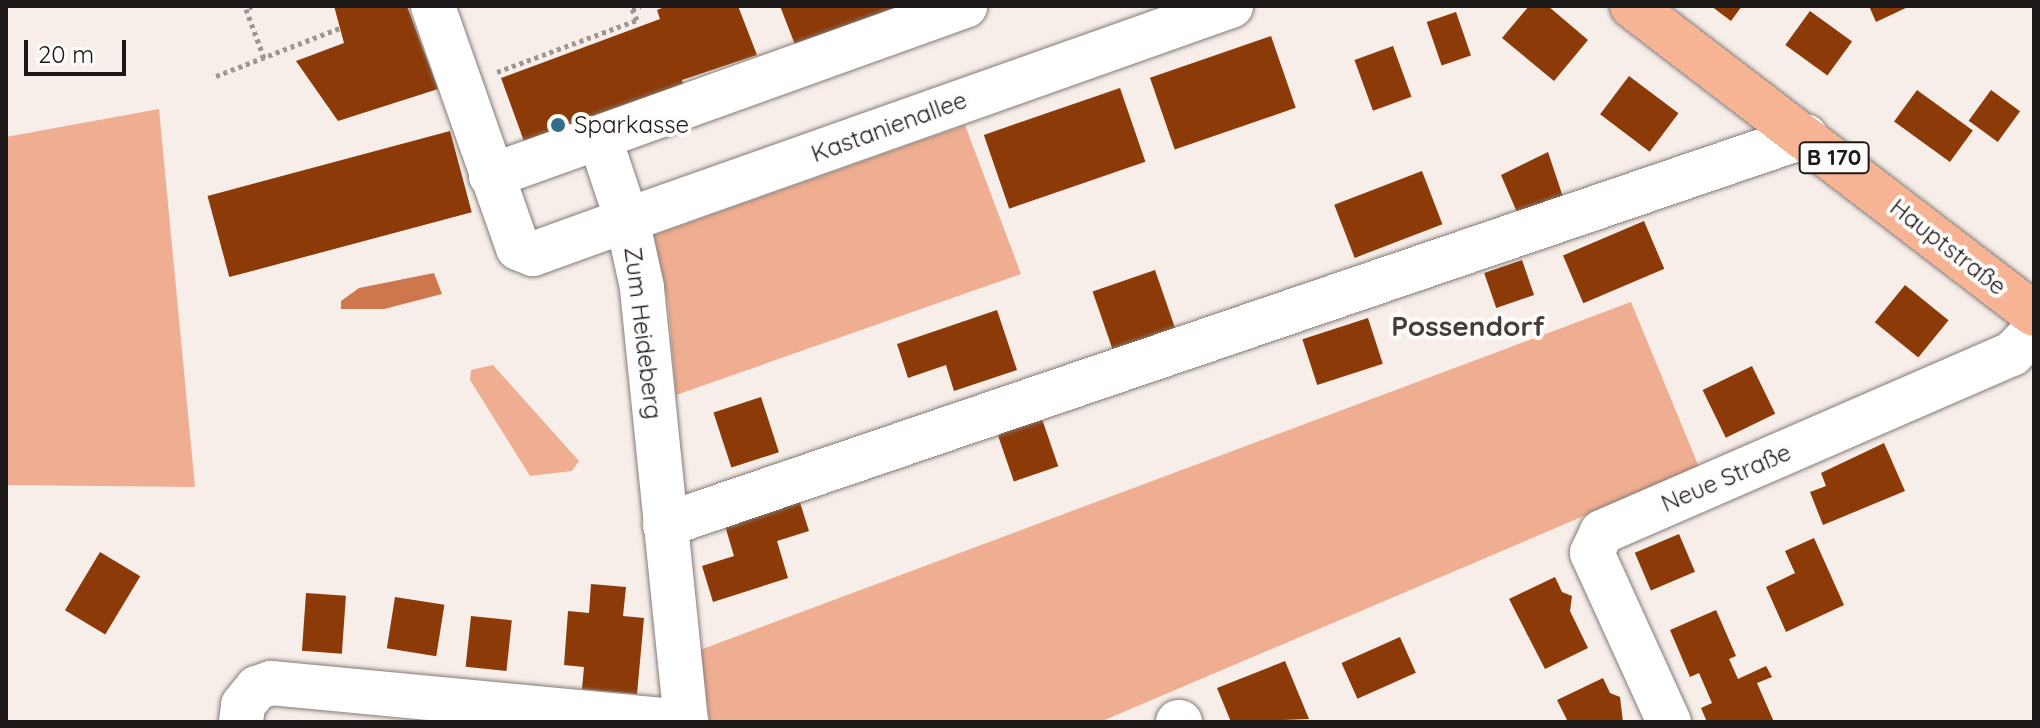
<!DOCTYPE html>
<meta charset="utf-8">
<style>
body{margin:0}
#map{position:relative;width:2040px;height:728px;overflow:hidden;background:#f7eee9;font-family:Quicksand,sans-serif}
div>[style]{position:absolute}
.green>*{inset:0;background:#efae91}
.water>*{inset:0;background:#ce764c}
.building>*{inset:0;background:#8c3a08;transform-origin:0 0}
.path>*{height:5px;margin-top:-2.5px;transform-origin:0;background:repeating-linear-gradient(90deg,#9d9693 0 4px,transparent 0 8px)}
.roads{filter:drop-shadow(0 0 2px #837b77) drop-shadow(0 0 2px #837b77)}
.minor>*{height:44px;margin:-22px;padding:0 22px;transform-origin:22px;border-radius:22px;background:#fff}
.major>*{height:44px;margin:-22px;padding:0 22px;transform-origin:22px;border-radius:22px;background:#f7b494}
.dots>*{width:22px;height:22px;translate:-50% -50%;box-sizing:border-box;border:4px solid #fffdfc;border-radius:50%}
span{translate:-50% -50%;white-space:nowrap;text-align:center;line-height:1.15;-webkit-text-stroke:8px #fffdfc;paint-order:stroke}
.shield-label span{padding:2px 6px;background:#fffdfc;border:2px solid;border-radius:6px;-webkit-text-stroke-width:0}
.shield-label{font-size:22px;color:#1c1817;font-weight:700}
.poi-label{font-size:24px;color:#1c1817}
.left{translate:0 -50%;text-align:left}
.street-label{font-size:24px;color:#1c1817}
.quarter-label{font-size:28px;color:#443d39;font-weight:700}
.frame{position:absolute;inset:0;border:8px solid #1c1817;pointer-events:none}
.scale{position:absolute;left:24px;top:40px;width:102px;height:36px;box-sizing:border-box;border:4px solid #1c1817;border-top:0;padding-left:10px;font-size:24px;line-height:28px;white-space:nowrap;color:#1c1817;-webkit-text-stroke:6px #fffdfc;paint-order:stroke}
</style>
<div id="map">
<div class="green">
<div style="clip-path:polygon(159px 109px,195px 487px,6px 485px,6px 137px)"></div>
<div style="clip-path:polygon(965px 125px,1021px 274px,676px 395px,668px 303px,654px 235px)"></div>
<div style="clip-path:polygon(1631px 302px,1699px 467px,1100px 722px,710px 722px,700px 650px)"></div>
<div style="clip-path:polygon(493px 365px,579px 461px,572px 471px,530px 476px,470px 380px,471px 370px)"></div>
</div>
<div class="water">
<div style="clip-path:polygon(434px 273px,442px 294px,384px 309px,341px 309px,341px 301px,359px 288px)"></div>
</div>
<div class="building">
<div style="clip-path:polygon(334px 6px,407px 6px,438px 89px,338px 121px,296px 61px,344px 43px)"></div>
<div style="clip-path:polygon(667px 6px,738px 6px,757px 55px,682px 80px,686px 94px,525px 144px,501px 78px,660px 19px,657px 10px)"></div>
<div style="clip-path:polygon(780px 6px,929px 6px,799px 55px)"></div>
<div style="clip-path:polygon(1529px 6px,1548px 6px,1588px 40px,1554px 81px,1502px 38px)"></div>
<div style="clip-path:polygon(1711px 6px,1742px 6px,1731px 21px)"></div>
<div style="clip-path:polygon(1869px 6px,1910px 6px,1876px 22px)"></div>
<div style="left:1810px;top:11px;width:52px;height:42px;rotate:36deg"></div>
<div style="left:1456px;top:12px;width:46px;height:31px;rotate:71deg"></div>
<div style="left:1271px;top:36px;width:76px;height:128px;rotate:71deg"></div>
<div style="left:1393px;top:46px;width:54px;height:41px;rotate:70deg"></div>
<div style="left:1629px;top:76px;width:62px;height:48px;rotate:37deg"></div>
<div style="left:1120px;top:88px;width:78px;height:144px;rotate:71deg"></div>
<div style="left:1917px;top:90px;width:69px;height:39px;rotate:36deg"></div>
<div style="left:1991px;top:90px;width:36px;height:38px;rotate:36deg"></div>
<div style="left:450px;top:131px;width:84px;height:251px;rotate:75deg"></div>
<div style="clip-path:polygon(1548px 152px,1563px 197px,1519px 217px,1501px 175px)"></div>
<div style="left:1422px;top:171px;width:57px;height:94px;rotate:69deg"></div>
<div style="left:1644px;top:221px;width:52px;height:88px;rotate:67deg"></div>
<div style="left:1522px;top:260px;width:37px;height:40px;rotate:71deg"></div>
<div style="left:1155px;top:270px;width:62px;height:66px;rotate:71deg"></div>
<div style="left:1905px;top:285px;width:56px;height:48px;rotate:39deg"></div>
<div style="clip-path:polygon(997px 310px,1017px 370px,954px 391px,946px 365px,908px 378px,897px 344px)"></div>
<div style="left:1368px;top:318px;width:48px;height:69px;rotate:72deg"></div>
<div style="left:1752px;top:366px;width:53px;height:55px;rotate:64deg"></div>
<div style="left:761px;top:397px;width:58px;height:50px;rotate:72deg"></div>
<div style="left:1042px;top:419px;width:50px;height:47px;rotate:71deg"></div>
<div style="clip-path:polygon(1884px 443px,1905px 491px,1823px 525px,1810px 492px,1826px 486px,1821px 473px)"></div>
<div style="clip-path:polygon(798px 496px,809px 531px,777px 541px,788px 578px,713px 602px,702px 566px,734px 556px,723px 519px)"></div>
<div style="left:1679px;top:534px;width:41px;height:48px;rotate:67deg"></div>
<div style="clip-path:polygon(1814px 538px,1844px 605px,1786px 632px,1766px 587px,1795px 573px,1785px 551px)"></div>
<div style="left:100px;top:552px;width:47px;height:68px;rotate:31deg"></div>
<div style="clip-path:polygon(1555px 577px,1562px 592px,1572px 596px,1570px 611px,1588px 648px,1545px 669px,1509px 599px)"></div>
<div style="clip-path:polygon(591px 584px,626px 587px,623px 616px,644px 618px,637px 694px,582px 689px,584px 667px,564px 665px,568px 611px,589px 613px)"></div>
<div style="left:306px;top:593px;width:40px;height:58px;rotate:4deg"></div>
<div style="left:395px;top:597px;width:50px;height:52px;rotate:9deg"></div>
<div style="clip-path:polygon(1716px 610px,1736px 656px,1729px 659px,1738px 679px,1766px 666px,1772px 677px,1757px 683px,1774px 722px,1707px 722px,1701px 708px,1712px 703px,1699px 673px,1690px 677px,1670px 630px)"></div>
<div style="left:471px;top:616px;width:41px;height:51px;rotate:6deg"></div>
<div style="left:1400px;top:637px;width:39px;height:64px;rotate:66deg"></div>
<div style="clip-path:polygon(1285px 661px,1309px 719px,1231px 722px,1217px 688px)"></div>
<div style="clip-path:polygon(1603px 678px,1610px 693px,1620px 697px,1623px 722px,1568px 722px,1557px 700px)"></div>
</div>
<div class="path">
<div style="left:252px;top:6px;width:7px;rotate:153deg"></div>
<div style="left:246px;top:9px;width:52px;rotate:69.8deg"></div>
<div style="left:497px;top:72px;width:149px;rotate:-20.4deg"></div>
<div style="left:637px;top:20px;width:12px;rotate:-114deg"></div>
<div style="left:632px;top:9px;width:9px;rotate:-18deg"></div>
<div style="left:216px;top:76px;width:133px;rotate:-21.2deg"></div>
</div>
<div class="roads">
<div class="minor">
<div style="left:600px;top:139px;width:85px;rotate:71.6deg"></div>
<div style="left:627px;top:220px;width:641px;rotate:-19.51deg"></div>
<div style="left:491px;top:176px;width:504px;rotate:-19.73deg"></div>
<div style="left:665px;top:525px;width:1205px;rotate:-18.83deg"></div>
<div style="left:241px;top:722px;width:17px;rotate:-83deg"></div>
<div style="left:243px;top:705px;width:22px;rotate:-51deg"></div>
<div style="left:257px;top:688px;width:15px;rotate:-20deg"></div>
<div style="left:271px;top:683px;width:417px;rotate:5.4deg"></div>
<div style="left:686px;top:722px;width:437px;rotate:-95.8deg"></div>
<div style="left:642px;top:287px;width:69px;rotate:-102.6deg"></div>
<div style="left:627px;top:220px;width:100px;rotate:160.1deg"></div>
<div style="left:533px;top:254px;width:16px;rotate:-158deg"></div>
<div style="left:518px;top:248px;width:256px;rotate:-109.4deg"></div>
<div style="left:1178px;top:722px;width:2px"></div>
<div style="left:1669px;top:722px;width:186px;rotate:-114.5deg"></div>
<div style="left:1592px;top:553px;width:23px;rotate:-65deg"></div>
<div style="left:1602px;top:532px;width:447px;rotate:-23.5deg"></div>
<div style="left:2012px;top:354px;width:32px;rotate:-46deg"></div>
</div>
<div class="major">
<div style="left:1632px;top:6px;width:506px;rotate:37.46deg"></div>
</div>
</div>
<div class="dots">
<div style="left:558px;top:125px;background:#326f86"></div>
</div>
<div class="shield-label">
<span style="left:1834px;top:158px">B 170</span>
</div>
<div class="poi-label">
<span class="left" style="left:574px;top:125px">Sparkasse</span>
</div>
<div class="street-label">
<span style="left:889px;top:127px;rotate:-20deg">Kastanienallee</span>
<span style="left:1948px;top:247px;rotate:38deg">Hauptstraße</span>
<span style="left:643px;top:333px;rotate:83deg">Zum Heideberg</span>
<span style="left:1726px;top:478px;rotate:-23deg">Neue Straße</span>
</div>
<div class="quarter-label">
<span style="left:1468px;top:326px">Possendorf</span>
</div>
<div class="frame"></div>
<div class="scale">20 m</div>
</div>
